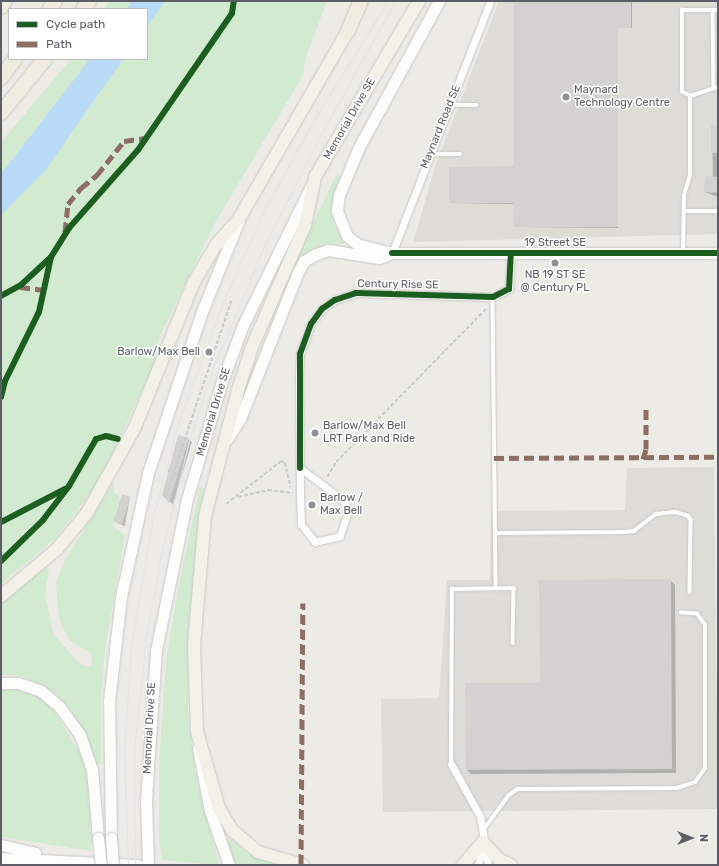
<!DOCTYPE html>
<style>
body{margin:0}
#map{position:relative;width:719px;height:866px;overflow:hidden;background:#ecebe6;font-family:Rubik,sans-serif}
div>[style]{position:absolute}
.industrial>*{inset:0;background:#dddcd7}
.green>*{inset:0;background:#d2ead0}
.water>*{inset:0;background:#b9dbf8}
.shadow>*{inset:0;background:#0003}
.building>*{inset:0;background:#d3d2d0;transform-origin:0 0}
.path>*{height:1.5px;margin-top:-0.75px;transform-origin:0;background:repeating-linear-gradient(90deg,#c8cdca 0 4px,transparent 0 6px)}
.roads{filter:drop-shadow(0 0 1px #c8c8c7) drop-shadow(0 0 1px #c8c8c7)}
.lane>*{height:3.5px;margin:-1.75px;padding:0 1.75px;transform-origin:1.75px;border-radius:1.75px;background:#fcfcfb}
.street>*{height:7px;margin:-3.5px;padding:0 3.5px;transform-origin:3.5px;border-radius:3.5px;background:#fcfcfb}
.secondary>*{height:11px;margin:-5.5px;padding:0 5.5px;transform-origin:5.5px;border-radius:5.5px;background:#fcfcfb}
.primary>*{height:12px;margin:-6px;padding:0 6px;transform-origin:6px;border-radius:6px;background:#f3f1e7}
.highway>*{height:14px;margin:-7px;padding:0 7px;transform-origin:7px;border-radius:7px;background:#efece0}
.tram>*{height:1px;margin:-0.5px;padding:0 0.5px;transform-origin:0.5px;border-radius:0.5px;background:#e4e3e3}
.bridges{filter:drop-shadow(0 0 1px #c8c9c8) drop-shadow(0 0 1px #c8c9c8)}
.secondary-bridge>*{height:11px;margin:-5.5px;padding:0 5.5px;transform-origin:5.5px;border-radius:5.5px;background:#fcfcfb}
.quiet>*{height:5px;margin-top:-2.5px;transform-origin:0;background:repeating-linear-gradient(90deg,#8d6e63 0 10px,transparent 0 15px)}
.cycleway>*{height:6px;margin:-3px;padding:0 3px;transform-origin:3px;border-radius:3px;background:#1b5e20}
.dots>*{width:11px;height:11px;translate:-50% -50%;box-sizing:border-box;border:2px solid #fff;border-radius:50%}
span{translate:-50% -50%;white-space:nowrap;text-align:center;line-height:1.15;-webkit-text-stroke:3px #fff;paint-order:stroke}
.poi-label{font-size:11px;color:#5b5f65}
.left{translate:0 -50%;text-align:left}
.right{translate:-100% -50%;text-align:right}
.street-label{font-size:11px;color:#5b5f65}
.frame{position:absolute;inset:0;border:2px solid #5b5f65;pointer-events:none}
.legend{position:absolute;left:8px;top:8px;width:140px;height:52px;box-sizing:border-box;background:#fff;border:1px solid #bdbfc1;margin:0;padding:5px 7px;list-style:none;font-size:12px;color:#5b5f65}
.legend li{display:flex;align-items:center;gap:8px;height:20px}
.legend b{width:20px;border:1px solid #bdbfc1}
.north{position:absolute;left:671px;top:818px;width:40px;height:40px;-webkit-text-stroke:3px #fff;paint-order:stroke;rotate:90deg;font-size:11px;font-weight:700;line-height:16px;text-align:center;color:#5b5f65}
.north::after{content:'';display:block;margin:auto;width:14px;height:18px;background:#5b5f65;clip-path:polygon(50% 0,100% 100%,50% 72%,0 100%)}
</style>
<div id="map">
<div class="industrial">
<div style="clip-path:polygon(499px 1px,718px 1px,718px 234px,413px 242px,436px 164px)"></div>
<div style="clip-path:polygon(714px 467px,718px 809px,383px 812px,381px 699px,439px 698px,447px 580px,490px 580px,491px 511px,625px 510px,627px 468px)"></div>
</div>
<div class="green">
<div style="clip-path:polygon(109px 1px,327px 1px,306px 56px,303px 75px,215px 223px,159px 338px,154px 364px,101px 479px,56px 538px,1px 584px,1px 142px,71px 59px,147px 59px,147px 9px,104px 9px)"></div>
<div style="clip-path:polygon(336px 175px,341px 177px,332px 210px,335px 226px,345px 241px,344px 244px,323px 244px,301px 257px,298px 255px)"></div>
<div style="clip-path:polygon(114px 482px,114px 492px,120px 497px,112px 526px,125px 535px,106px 643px,101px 696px,101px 764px,96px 764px,80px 725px,56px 694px,22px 676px,1px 675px,1px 603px,44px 568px,49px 570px,45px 595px,54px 635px,81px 665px,91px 667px,92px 654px,70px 641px,59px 620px,56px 583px,65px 560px)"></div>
<div style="clip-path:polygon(200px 487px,204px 488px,188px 629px,188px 712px,195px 770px,219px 865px,162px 860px,159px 838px,159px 762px,166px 661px,179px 582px)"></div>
<div style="clip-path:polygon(17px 689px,36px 694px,54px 710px,83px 758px,89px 788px,91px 851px,1px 837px,1px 690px)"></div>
<div style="clip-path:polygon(230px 839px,249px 854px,276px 865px,234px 865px,226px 842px)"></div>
</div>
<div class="water">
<div style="clip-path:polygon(132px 1px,165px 1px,147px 26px,147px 9px,127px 9px)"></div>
<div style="clip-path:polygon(90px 59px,123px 59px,45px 171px,1px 215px,1px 174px)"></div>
</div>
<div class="shadow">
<div style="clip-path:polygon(515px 1px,632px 1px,632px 28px,618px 28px,618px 228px,516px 227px,514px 204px,450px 203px,450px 168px,515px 167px)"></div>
<div style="clip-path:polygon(712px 126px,718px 126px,718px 197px,705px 192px,713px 178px)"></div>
<div style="clip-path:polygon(188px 439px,192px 442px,173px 505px,163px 495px)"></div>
<div style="clip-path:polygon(130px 497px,125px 526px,117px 523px,115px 521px)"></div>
<div style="clip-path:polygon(670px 580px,675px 585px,676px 773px,471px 774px,467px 770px)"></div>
</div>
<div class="building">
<div style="clip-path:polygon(514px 1px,631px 1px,631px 28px,618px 28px,618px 227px,514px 227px,513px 203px,449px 203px,449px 167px,514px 166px)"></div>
<div style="left:711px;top:125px;width:7px;height:28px"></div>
<div style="left:705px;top:176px;width:13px;height:16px;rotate:4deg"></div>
<div style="clip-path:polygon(178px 435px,189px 438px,169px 503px,162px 495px)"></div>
<div style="left:122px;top:494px;width:9px;height:29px;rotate:18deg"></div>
<div style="clip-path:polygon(671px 579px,672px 769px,466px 770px,465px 683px,540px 683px,539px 580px)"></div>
</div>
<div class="path">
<div style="left:168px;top:470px;width:10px;rotate:29deg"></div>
<div style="left:327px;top:477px;width:17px;rotate:-59deg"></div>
<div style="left:336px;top:462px;width:214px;rotate:-45.6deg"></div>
<div style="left:238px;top:497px;width:31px;rotate:-13deg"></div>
<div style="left:268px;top:490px;width:25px;rotate:7deg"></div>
<div style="left:165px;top:498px;width:208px;rotate:-71.5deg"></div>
<div style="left:226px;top:504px;width:70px;rotate:-38deg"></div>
<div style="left:281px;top:461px;width:4px;rotate:27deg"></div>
<div style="left:285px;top:463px;width:25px;rotate:76deg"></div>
</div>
<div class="roads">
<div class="lane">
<div style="left:713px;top:10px;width:78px;rotate:89.3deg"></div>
<div style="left:690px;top:96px;width:9px;rotate:-153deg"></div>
<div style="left:682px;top:92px;width:82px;rotate:-90deg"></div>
<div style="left:682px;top:10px;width:36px"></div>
<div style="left:450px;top:105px;width:26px"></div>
<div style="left:431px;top:154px;width:29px"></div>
<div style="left:684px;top:211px;width:34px"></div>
<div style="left:683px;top:252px;width:57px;rotate:-89deg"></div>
<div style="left:684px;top:195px;width:21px;rotate:-73deg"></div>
<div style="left:690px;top:175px;width:79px;rotate:-90deg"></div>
<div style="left:690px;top:96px;width:29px;rotate:-18deg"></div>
<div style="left:493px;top:298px;width:290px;rotate:89.4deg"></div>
<div style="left:495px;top:533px;width:128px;rotate:-0.4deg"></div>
<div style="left:623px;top:532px;width:11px;rotate:-5deg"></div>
<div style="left:634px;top:531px;width:28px;rotate:-38deg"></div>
<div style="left:656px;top:514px;width:20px;rotate:-6deg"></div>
<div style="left:676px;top:512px;width:13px;rotate:18deg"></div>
<div style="left:688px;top:516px;width:5px;rotate:53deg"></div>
<div style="left:691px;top:520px;width:72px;rotate:90.8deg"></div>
<div style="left:451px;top:764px;width:175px;rotate:-89.7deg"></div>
<div style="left:452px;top:589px;width:62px;rotate:-0.9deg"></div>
<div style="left:514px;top:588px;width:55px;rotate:91deg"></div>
<div style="left:484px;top:829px;width:42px;rotate:-53.7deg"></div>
<div style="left:509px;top:795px;width:11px;rotate:-34deg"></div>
<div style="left:518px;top:789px;width:159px;rotate:-0.4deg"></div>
<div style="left:677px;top:788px;width:19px;rotate:-18deg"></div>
<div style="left:695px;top:782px;width:17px;rotate:-54deg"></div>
<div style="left:705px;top:768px;width:143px;rotate:-90deg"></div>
<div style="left:705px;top:625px;width:14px;rotate:-126deg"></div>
<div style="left:697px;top:614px;width:16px;rotate:-176deg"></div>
</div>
<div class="street">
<div style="left:392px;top:253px;width:270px;rotate:-68.7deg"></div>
<div style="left:300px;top:468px;width:54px;rotate:36.7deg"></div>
<div style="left:343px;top:500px;width:12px;rotate:66deg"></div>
<div style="left:348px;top:511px;width:26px;rotate:108deg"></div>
<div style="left:340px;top:536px;width:26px;rotate:167deg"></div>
<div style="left:315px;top:542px;width:23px;rotate:-128deg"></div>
<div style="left:301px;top:524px;width:31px;rotate:-92deg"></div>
<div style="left:300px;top:493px;width:119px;rotate:-90.5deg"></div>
<div style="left:299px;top:374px;width:20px;rotate:-87deg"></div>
<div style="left:300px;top:354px;width:32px;rotate:-70deg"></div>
<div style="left:311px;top:324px;width:19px;rotate:-54deg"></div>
<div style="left:322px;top:309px;width:16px;rotate:-35deg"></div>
<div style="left:335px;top:300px;width:22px;rotate:-18deg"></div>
<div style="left:356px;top:293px;width:137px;rotate:1.7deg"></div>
<div style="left:493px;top:297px;width:18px;rotate:-27deg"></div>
<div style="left:509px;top:289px;width:36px;rotate:-87deg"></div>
<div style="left:451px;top:764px;width:60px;rotate:60.9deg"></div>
<div style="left:480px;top:816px;width:50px;rotate:80.7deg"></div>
<div style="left:478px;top:865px;width:20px;rotate:-75deg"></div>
</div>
<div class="secondary">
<div style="left:392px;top:253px;width:36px;rotate:-166deg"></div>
<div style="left:357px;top:244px;width:13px;rotate:-141deg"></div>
<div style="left:347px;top:236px;width:27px;rotate:-112deg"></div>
<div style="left:337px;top:211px;width:16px;rotate:-83deg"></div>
<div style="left:339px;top:195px;width:52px;rotate:-67.4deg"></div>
<div style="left:359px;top:147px;width:166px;rotate:-61.3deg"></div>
<div style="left:227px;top:439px;width:24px;rotate:-57deg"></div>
<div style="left:240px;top:419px;width:156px;rotate:-68.5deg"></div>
<div style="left:297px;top:274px;width:15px;rotate:-62deg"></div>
<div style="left:304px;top:261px;width:14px;rotate:-30deg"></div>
<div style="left:316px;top:254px;width:13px;rotate:-18deg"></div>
<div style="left:328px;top:250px;width:52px;rotate:8.9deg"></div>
<div style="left:379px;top:258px;width:14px;rotate:-21deg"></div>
<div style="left:392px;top:253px;width:326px"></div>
<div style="left:1px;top:683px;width:17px"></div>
<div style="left:18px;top:683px;width:24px;rotate:19deg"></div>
<div style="left:41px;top:691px;width:23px;rotate:40deg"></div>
<div style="left:59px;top:706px;width:36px;rotate:54deg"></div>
<div style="left:80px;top:735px;width:36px;rotate:71deg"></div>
<div style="left:92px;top:769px;width:69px;rotate:85deg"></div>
<div style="left:198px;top:748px;width:64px;rotate:79.2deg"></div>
<div style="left:210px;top:811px;width:57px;rotate:70.6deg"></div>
<div style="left:111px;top:838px;width:137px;rotate:-90.8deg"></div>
<div style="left:109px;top:701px;width:105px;rotate:-83.4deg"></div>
<div style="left:121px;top:597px;width:127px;rotate:-77.7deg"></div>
<div style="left:148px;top:473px;width:173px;rotate:-71.5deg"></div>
<div style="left:203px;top:309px;width:96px;rotate:-68deg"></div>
<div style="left:1px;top:845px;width:35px;rotate:13deg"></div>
<div style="left:1px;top:858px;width:137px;rotate:2.9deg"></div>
<div style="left:148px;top:865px;width:65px;rotate:-91.8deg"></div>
<div style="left:146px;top:800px;width:150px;rotate:-86.2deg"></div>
<div style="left:156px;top:650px;width:154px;rotate:-78.4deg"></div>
<div style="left:187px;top:499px;width:123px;rotate:-73.5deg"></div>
<div style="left:222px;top:381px;width:60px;rotate:-69.4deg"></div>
<div style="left:243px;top:325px;width:157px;rotate:-63.9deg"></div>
</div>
<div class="primary">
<div style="left:1px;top:596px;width:73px;rotate:-40deg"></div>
<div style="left:57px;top:549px;width:47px;rotate:-50.2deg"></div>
<div style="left:87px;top:513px;width:98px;rotate:-60.8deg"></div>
<div style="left:135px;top:427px;width:157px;rotate:-67.9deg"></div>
<div style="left:194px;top:282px;width:43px;rotate:-59.3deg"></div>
<div style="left:216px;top:245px;width:37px;rotate:-49deg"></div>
<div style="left:240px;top:217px;width:223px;rotate:-59.9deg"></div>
<div style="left:303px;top:865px;width:47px;rotate:-163.9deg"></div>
<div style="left:258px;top:852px;width:34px;rotate:-140deg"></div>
<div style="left:232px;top:830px;width:26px;rotate:-121deg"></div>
<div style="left:219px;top:808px;width:79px;rotate:-106.1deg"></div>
<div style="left:197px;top:732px;width:87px;rotate:-92deg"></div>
<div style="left:194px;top:645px;width:129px;rotate:-85.1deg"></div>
<div style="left:205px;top:516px;width:130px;rotate:-75.3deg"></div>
<div style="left:238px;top:390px;width:45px;rotate:-72deg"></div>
<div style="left:252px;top:347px;width:133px;rotate:-66.5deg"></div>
<div style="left:305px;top:225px;width:49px;rotate:-78.2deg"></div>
<div style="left:315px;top:177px;width:204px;rotate:-59.4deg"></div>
<div style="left:463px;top:865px;width:30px;rotate:-49deg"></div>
<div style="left:483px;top:842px;width:25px;rotate:47deg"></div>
<div style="left:500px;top:860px;width:12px;rotate:24deg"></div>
</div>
<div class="highway">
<div style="left:1px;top:7px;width:7px;rotate:-56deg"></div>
<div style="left:50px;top:9px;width:9px;rotate:-58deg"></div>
<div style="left:83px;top:9px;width:10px;rotate:-53deg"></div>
<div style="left:348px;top:31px;width:33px;rotate:-67deg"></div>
<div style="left:1px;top:78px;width:24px;rotate:-54deg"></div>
<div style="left:1px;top:113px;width:70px;rotate:-50.8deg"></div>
</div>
</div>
<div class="tram">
<div style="left:128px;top:865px;width:113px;rotate:-92deg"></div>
<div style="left:124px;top:752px;width:106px;rotate:-86.2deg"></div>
<div style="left:131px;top:646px;width:131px;rotate:-80.3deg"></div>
<div style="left:153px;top:517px;width:103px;rotate:-74.7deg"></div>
<div style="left:180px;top:418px;width:129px;rotate:-69.6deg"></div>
<div style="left:225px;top:297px;width:94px;rotate:-65.6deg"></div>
<div style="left:264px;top:211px;width:100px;rotate:-61.4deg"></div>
<div style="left:312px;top:123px;width:144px;rotate:-58.1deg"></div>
<div style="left:135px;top:865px;width:116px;rotate:-90.5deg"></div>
<div style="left:134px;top:749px;width:111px;rotate:-83.8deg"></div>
<div style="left:146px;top:639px;width:85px;rotate:-79.9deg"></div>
<div style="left:161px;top:555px;width:117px;rotate:-76.2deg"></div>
<div style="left:189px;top:441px;width:79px;rotate:-71.6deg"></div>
<div style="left:214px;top:366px;width:125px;rotate:-67.3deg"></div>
<div style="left:262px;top:251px;width:135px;rotate:-63.1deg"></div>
<div style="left:323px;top:131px;width:149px;rotate:-61deg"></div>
</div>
<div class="bridges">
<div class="secondary-bridge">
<div style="left:98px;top:838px;width:27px;rotate:84deg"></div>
<div style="left:111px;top:838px;width:27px;rotate:86deg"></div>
</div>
</div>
<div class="quiet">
<div style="left:65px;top:232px;width:28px;rotate:-84deg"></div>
<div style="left:68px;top:204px;width:21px;rotate:-51deg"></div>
<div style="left:81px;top:188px;width:21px;rotate:-39deg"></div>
<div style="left:97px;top:175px;width:43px;rotate:-51.5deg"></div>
<div style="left:124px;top:141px;width:22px;rotate:-8deg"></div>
<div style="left:20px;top:287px;width:23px;rotate:7deg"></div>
<div style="left:494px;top:458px;width:224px;rotate:-0.3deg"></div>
<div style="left:643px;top:459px;width:10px;rotate:-73deg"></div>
<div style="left:646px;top:449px;width:42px;rotate:-90deg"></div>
<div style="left:301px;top:864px;width:261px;rotate:-89.6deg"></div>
</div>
<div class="cycleway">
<div style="left:392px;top:253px;width:326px"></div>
<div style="left:1px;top:296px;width:23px;rotate:-29deg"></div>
<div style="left:21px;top:285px;width:41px;rotate:-43deg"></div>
<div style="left:51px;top:257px;width:34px;rotate:-58deg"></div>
<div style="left:69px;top:228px;width:104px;rotate:-48.5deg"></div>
<div style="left:138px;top:150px;width:166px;rotate:-55.5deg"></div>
<div style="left:232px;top:13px;width:12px;rotate:-81deg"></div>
<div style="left:1px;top:397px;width:16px;rotate:-76deg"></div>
<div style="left:5px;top:381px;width:77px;rotate:-63.8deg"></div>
<div style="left:39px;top:312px;width:56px;rotate:-77.7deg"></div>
<div style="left:300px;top:468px;width:114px;rotate:-90deg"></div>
<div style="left:300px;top:354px;width:32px;rotate:-70deg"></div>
<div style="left:311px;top:324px;width:19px;rotate:-54deg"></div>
<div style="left:322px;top:309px;width:16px;rotate:-35deg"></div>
<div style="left:335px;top:300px;width:22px;rotate:-18deg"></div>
<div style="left:356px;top:293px;width:137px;rotate:1.7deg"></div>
<div style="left:493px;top:297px;width:18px;rotate:-27deg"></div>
<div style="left:509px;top:289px;width:36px;rotate:-87deg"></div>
<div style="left:1px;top:522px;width:72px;rotate:-27.3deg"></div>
<div style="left:1px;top:561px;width:59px;rotate:-44.3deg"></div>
<div style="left:43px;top:520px;width:43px;rotate:-52.6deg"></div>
<div style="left:69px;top:486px;width:54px;rotate:-60.1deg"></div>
<div style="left:96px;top:439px;width:10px;rotate:-17deg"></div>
<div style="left:106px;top:436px;width:12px;rotate:14deg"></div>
</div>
<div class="dots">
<div style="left:566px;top:97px;background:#8e9092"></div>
<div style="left:555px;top:263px;background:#8e9092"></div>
<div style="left:209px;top:352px;background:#8e9092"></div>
<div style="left:315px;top:433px;background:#8e9092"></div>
<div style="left:312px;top:505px;background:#8e9092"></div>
</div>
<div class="poi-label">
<span class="left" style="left:574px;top:97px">Maynard<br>Technology Centre</span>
<span style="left:555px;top:282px">NB 19 ST SE<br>@ Century PL</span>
<span class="right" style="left:200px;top:352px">Barlow/Max Bell</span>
<span class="left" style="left:323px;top:433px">Barlow/Max Bell<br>LRT Park and Ride</span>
<span class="left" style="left:320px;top:505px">Barlow /<br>Max Bell</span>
</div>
<div class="street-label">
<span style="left:350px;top:119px;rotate:-60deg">Memorial Drive SE</span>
<span style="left:441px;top:127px;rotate:-68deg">Maynard Road SE</span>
<span style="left:555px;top:243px">19 Street SE</span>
<span style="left:398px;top:285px;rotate:1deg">Century Rise SE</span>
<span style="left:214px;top:412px;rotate:-73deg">Memorial Drive SE</span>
<span style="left:150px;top:728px;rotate:-87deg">Memorial Drive SE</span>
</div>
<div class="frame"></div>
<ul class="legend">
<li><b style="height:5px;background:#1b5e20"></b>Cycle path</li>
<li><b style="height:5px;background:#8d6e63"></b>Path</li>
</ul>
<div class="north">N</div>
</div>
